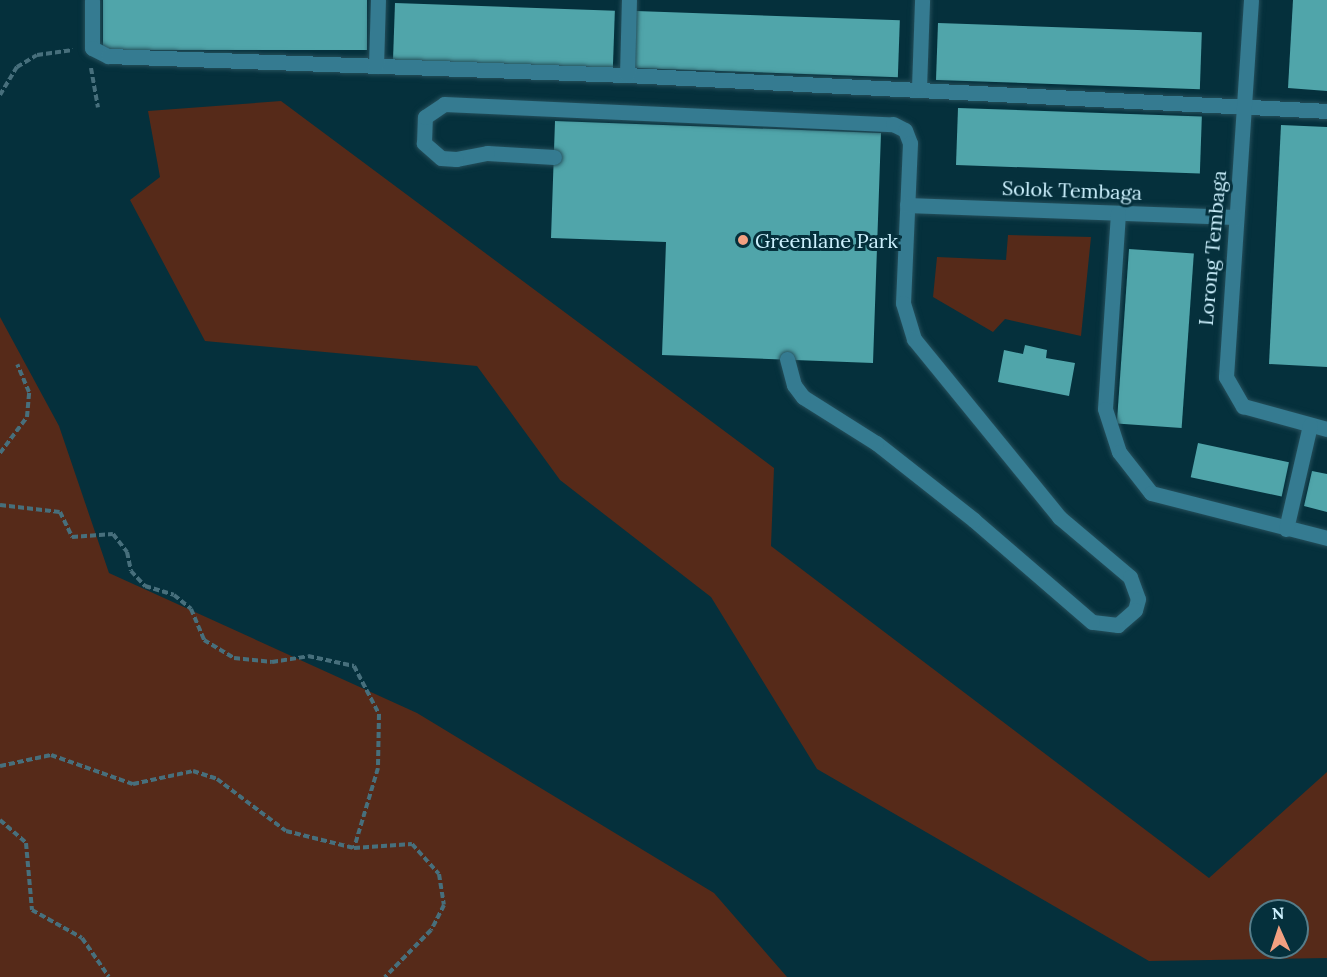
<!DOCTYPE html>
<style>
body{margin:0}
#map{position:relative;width:1327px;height:977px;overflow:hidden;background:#05303c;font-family:Lora,serif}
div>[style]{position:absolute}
.green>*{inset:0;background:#562a19}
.building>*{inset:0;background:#50a5aa;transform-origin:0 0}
.path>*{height:4px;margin-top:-2px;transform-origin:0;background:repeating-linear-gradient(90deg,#476f7c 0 6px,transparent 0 9px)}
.roads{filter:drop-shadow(0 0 2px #254f5b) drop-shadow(0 0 2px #254f5b)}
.minor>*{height:15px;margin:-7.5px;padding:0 7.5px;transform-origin:7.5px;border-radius:7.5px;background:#357b91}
.dots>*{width:16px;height:16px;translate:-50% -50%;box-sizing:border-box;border:3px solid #05303c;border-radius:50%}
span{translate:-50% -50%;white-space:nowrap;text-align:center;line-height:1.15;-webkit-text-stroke:6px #05303c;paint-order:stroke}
.street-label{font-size:20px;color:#cdf1fe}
.poi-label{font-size:20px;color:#cdf1fe}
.left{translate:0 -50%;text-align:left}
.north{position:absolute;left:1249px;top:899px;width:60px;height:60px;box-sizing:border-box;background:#05303c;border:2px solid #557d8a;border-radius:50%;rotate:357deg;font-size:16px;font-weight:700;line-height:24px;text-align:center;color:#cdf1fe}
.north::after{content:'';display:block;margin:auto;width:21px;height:27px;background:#f2a081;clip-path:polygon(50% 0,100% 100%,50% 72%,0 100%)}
</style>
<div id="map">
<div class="green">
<div style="clip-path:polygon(evenodd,281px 101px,774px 468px,771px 546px,1209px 878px,1327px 772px,1327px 958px,1149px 961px,817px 769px,711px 597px,560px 480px,477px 366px,205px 341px,130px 200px,160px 177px,148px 111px,281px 101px,1261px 911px,1297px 911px,1297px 947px,1261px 947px,1261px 911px)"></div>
<div style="clip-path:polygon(1008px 235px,1091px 237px,1081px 336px,1005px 319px,993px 332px,933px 297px,937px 257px,1006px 260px)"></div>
<div style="clip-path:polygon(0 317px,59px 426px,109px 573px,417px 713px,714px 893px,787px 977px,0 977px)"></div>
</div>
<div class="building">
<div style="left:103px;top:0;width:264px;height:50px"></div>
<div style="clip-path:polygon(1293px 0,1327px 0,1327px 91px,1288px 88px)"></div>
<div style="left:395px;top:3px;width:220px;height:57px;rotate:2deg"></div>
<div style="left:636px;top:11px;width:264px;height:57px;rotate:2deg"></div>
<div style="left:938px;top:23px;width:264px;height:57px;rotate:2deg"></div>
<div style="left:958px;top:108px;width:244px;height:57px;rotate:2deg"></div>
<div style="clip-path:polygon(555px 121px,881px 133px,873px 363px,662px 355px,666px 242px,551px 238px)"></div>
<div style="clip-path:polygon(1281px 125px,1327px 127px,1327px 367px,1269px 364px)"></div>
<div style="left:1129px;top:249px;width:65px;height:175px;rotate:4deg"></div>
<div style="clip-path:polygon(1025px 345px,1047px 350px,1046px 358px,1075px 363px,1069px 396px,998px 382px,1004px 350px,1023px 354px)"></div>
<div style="left:1198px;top:443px;width:93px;height:35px;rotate:12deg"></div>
<div style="clip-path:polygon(1312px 471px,1327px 474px,1327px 512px,1304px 506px)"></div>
</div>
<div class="path">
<div style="left:91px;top:68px;width:40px;rotate:80deg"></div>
<div style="left:0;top:95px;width:33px;rotate:-59deg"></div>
<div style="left:17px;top:67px;width:23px;rotate:-31deg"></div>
<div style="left:37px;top:55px;width:36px;rotate:-8deg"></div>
<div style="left:0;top:453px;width:45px;rotate:-53.1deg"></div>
<div style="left:27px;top:417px;width:25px;rotate:-85deg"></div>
<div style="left:29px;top:392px;width:30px;rotate:-113deg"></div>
<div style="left:0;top:505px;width:60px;rotate:6.7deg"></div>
<div style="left:60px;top:512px;width:28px;rotate:64deg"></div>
<div style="left:72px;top:537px;width:41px;rotate:-4.2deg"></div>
<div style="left:113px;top:534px;width:23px;rotate:52deg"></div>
<div style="left:127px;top:552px;width:19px;rotate:78deg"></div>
<div style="left:131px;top:571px;width:21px;rotate:47deg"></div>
<div style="left:145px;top:586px;width:30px;rotate:17deg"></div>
<div style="left:174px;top:595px;width:22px;rotate:39deg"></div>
<div style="left:191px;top:609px;width:34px;rotate:67deg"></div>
<div style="left:204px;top:640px;width:35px;rotate:31deg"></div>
<div style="left:234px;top:658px;width:38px;rotate:6deg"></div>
<div style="left:272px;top:662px;width:36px;rotate:-9deg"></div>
<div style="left:308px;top:656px;width:47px;rotate:12.3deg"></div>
<div style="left:354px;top:666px;width:54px;rotate:62.5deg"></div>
<div style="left:379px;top:714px;width:54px;rotate:91.1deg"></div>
<div style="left:378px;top:768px;width:84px;rotate:106.7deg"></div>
<div style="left:0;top:766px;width:52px;rotate:-12.2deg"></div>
<div style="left:51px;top:755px;width:87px;rotate:19.5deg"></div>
<div style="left:133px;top:784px;width:61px;rotate:-12.2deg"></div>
<div style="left:193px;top:771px;width:25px;rotate:18deg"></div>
<div style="left:217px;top:779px;width:86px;rotate:37deg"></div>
<div style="left:286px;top:831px;width:70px;rotate:14deg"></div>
<div style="left:354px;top:848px;width:58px;rotate:-3.9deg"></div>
<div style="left:412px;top:844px;width:40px;rotate:48deg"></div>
<div style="left:439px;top:874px;width:31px;rotate:81deg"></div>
<div style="left:444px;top:905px;width:28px;rotate:117deg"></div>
<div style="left:431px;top:930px;width:66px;rotate:134.4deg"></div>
<div style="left:0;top:820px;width:35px;rotate:41deg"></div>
<div style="left:26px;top:843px;width:67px;rotate:84.9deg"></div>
<div style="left:32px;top:910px;width:57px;rotate:29.2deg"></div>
<div style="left:82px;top:938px;width:47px;rotate:55.3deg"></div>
</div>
<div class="roads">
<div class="minor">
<div style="left:92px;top:0;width:48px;rotate:90deg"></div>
<div style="left:92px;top:48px;width:18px;rotate:27deg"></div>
<div style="left:108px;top:56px;width:519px;rotate:2.1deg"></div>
<div style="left:627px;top:75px;width:701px;rotate:2.94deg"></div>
<div style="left:1251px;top:0;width:378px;rotate:93.8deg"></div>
<div style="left:1226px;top:377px;width:34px;rotate:60deg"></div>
<div style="left:1243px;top:406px;width:87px;rotate:15.3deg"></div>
<div style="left:376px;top:66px;width:66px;rotate:-88.3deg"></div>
<div style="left:627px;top:75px;width:75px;rotate:-88.5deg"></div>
<div style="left:919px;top:88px;width:88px;rotate:-88deg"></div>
<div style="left:554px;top:157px;width:67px;rotate:-176.6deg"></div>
<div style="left:487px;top:153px;width:32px;rotate:169deg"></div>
<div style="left:456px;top:159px;width:15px;rotate:-176deg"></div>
<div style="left:441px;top:158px;width:23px;rotate:-139deg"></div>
<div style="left:424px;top:143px;width:26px;rotate:-88deg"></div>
<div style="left:425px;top:117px;width:23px;rotate:-34deg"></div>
<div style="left:444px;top:104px;width:449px;rotate:2.6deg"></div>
<div style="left:893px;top:124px;width:13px;rotate:27deg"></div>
<div style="left:905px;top:130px;width:14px;rotate:69deg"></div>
<div style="left:910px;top:143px;width:160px;rotate:92.5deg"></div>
<div style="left:903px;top:303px;width:38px;rotate:73deg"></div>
<div style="left:914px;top:339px;width:230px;rotate:50.8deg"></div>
<div style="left:1059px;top:517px;width:93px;rotate:40.2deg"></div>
<div style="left:1130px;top:577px;width:23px;rotate:70deg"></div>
<div style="left:1138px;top:599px;width:11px;rotate:105deg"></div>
<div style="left:1135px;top:610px;width:23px;rotate:139deg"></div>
<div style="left:1118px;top:625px;width:26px;rotate:-173deg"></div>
<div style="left:1092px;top:622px;width:156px;rotate:-139.2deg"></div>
<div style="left:974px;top:520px;width:125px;rotate:-141.8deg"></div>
<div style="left:876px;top:443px;width:86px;rotate:-147.8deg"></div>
<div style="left:803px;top:397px;width:15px;rotate:-127deg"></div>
<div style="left:794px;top:385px;width:27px;rotate:-105deg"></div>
<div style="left:907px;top:205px;width:328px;rotate:2.1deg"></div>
<div style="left:1118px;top:213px;width:196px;rotate:93.8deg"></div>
<div style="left:1105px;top:409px;width:45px;rotate:72deg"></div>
<div style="left:1119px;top:452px;width:52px;rotate:52deg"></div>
<div style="left:1151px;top:493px;width:182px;rotate:14.3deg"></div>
<div style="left:1286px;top:529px;width:107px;rotate:-77deg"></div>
</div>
</div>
<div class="dots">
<div style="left:743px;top:240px;background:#f2a081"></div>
</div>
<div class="street-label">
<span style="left:1072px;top:190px;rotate:2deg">Solok Tembaga</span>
<span style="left:1212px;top:248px;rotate:-85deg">Lorong Tembaga</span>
</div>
<div class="poi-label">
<span class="left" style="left:755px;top:240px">Greenlane Park</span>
</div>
<div class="north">N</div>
</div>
